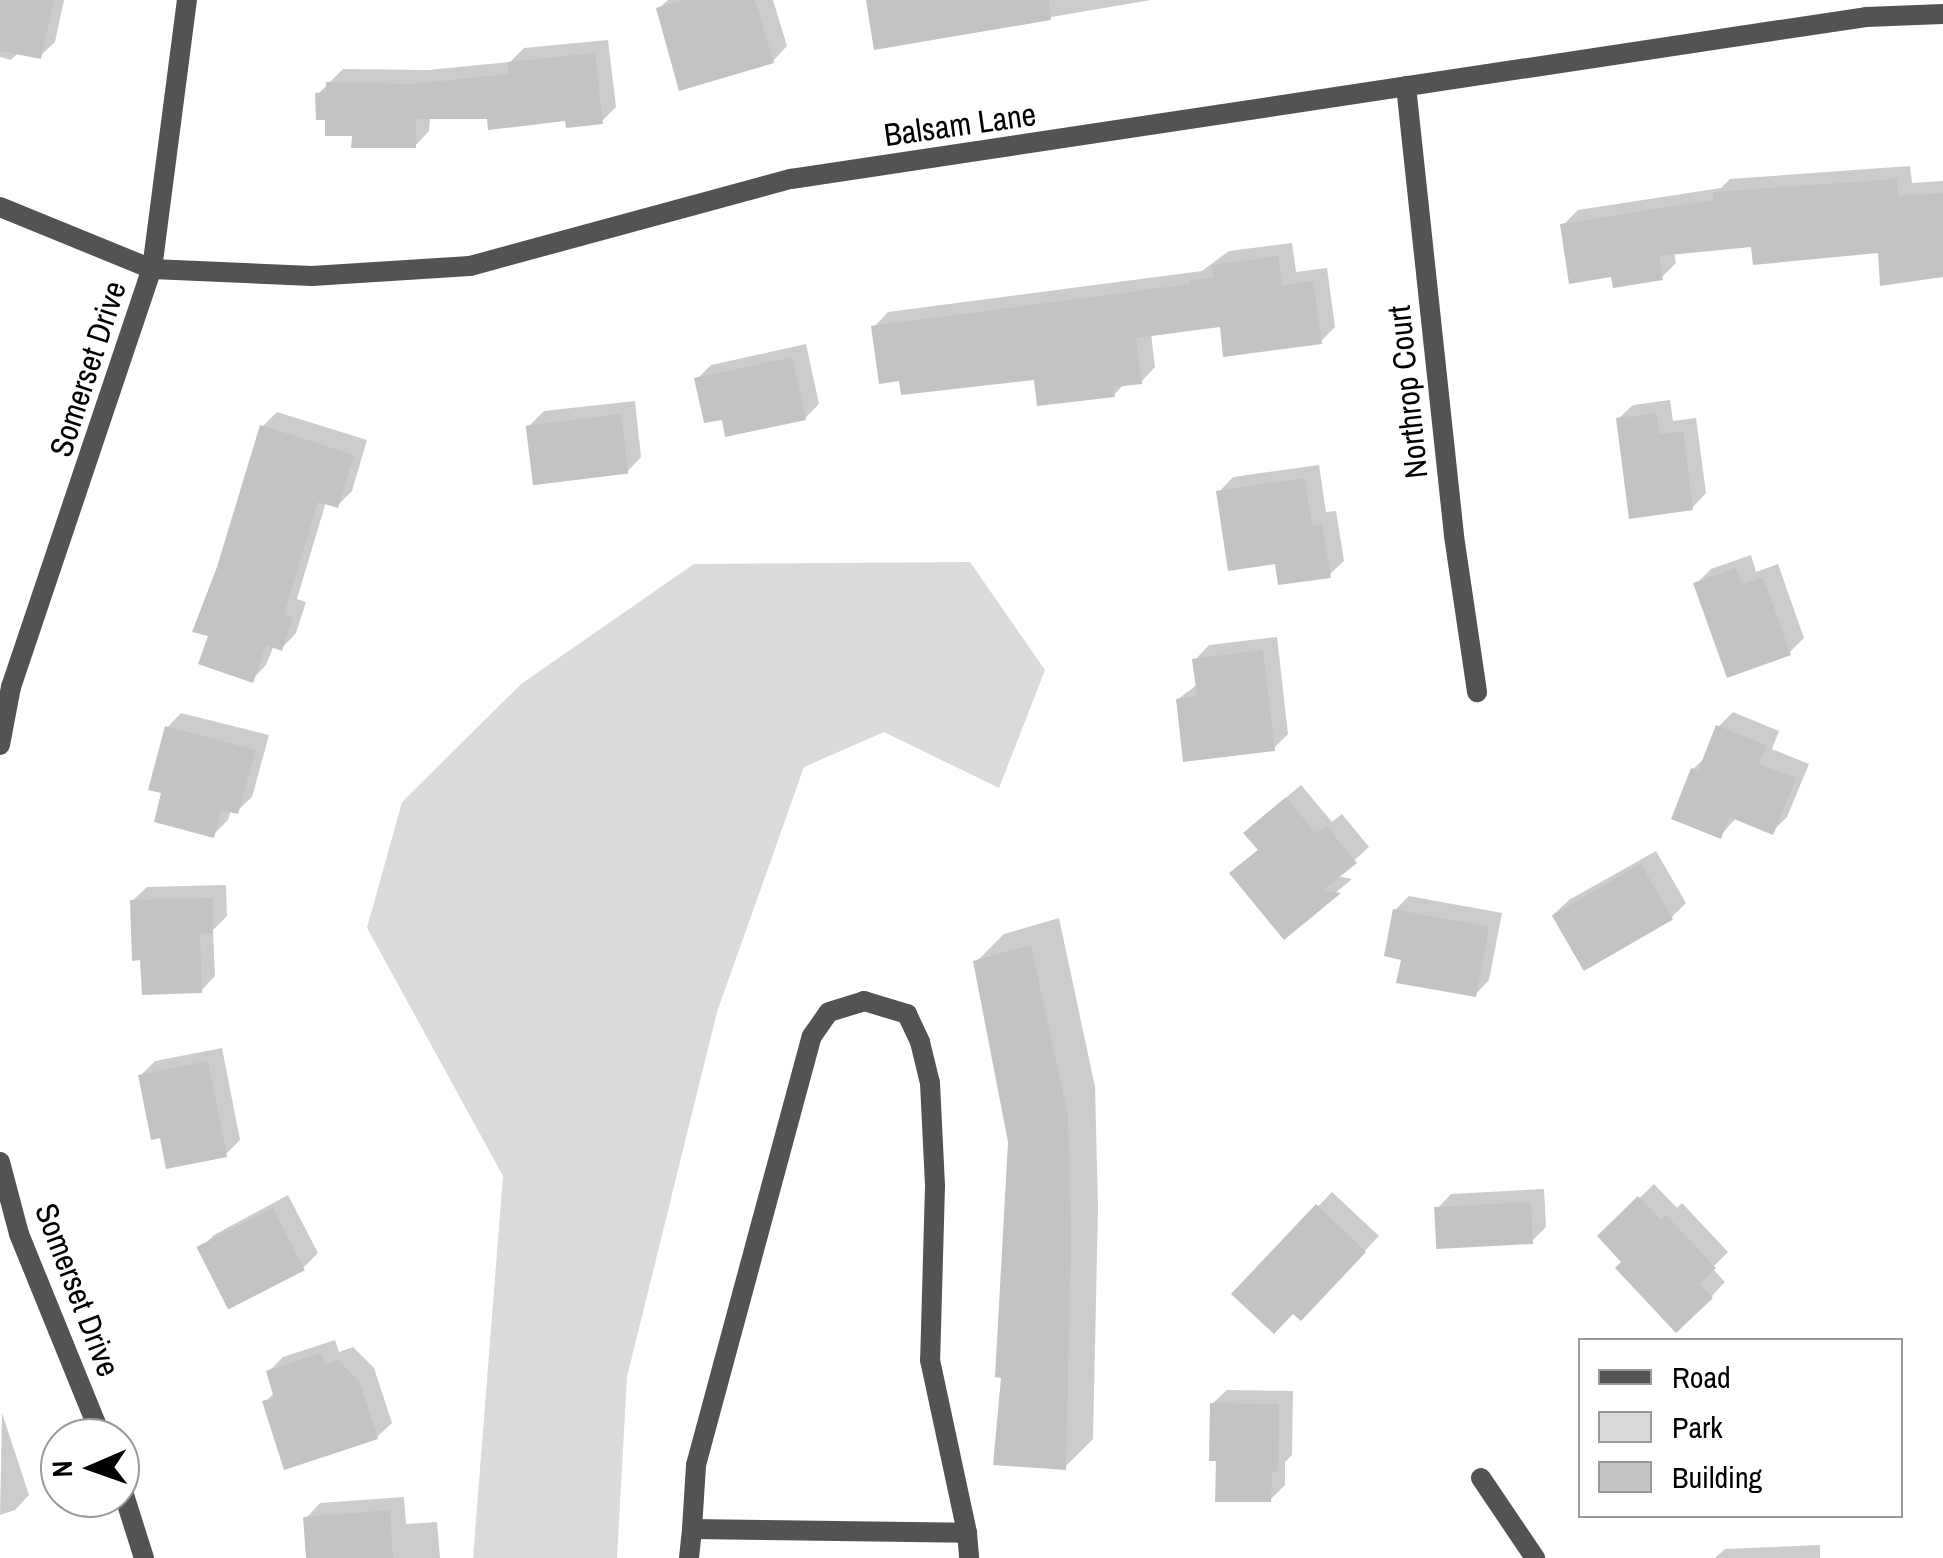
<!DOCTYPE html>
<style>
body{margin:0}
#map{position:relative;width:1943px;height:1558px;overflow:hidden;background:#fff;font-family:"Archivo Narrow",sans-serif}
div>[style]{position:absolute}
.green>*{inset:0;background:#dadada}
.shadow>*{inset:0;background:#0003}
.building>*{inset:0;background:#c3c3c3;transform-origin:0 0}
.service>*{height:20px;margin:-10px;padding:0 10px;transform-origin:10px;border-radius:10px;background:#535353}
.minor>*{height:20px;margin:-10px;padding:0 10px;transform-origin:10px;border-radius:10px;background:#535353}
span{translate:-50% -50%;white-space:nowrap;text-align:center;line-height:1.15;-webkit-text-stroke:8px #fff;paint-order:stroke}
.street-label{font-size:32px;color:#000}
.legend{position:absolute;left:1578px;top:1338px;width:325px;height:180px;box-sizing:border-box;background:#fff;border:2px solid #999;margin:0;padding:12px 18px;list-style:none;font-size:30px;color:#000}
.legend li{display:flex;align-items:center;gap:20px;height:50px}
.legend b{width:50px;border:2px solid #999}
.north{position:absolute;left:40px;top:1418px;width:100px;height:100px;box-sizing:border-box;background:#fff;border:2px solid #999;border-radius:50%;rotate:268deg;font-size:28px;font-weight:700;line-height:40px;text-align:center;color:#000}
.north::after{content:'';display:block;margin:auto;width:35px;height:45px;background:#000;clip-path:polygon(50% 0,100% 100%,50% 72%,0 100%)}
</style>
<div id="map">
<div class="green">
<div style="clip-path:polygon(970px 562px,1045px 670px,999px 788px,884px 732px,804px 767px,717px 1012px,627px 1377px,617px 1558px,473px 1558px,503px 1176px,367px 928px,402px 802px,521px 684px,694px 564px)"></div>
</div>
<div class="shadow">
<div style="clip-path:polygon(0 0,64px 0,55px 42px,40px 56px,19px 52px,11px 60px,0 57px)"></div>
<div style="clip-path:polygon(668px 0,773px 0,787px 46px,773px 61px,658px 9px)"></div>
<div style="clip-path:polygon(870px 0,1151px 0,876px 47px)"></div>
<div style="clip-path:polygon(608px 40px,616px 107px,601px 122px,430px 117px,429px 131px,415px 146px,354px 134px,328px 117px,318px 94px,343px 69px,428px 70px,510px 62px,524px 48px)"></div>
<div style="clip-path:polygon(1910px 166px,1912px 183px,1943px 181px,1943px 277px,1883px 283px,1880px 250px,1753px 244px,1674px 252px,1676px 263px,1662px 277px,1613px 275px,1563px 225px,1578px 210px,1721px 188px,1730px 179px)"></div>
<div style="clip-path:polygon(1292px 243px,1296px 272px,1327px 268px,1335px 327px,1320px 342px,1222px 324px,1151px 333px,1155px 367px,1141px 382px,1125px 383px,1114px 395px,1036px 377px,902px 379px,874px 327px,888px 312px,1202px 271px,1229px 251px)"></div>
<div style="clip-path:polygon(806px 344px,819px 404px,805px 418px,724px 417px,697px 379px,711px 365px)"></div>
<div style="clip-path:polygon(1670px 400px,1673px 421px,1696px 418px,1706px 493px,1692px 508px,1618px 419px,1633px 405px)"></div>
<div style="clip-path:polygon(635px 401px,641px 457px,627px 472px,529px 426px,544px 411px)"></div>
<div style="clip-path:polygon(277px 412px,367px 440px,352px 491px,338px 505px,326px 502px,297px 599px,306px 602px,296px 633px,282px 648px,274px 645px,266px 665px,252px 680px,211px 635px,220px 568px,263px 426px)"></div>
<div style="clip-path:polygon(1319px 465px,1326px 512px,1336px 511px,1344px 561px,1329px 575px,1277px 562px,1219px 492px,1233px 477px)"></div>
<div style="clip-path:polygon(1751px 555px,1756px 572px,1778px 564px,1804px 638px,1789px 653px,1696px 584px,1711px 569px)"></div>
<div style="clip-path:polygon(1277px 637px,1288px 734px,1274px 748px,1178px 699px,1198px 684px,1195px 660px,1209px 645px)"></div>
<div style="clip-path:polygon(1733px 712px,1779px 731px,1772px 749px,1809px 764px,1787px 817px,1772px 832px,1736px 818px,1720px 836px,1693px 769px,1707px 756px,1718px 727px)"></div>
<div style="clip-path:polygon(181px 713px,269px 735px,252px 797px,237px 811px,231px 810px,228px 820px,213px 835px,165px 791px,167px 728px)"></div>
<div style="clip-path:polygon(1301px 785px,1332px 822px,1342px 814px,1369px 847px,1337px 876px,1352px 879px,1284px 936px,1232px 873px,1260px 848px,1261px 819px)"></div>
<div style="clip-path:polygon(1656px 851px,1686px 903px,1671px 918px,1554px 914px,1569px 900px)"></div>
<div style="clip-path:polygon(226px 885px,227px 916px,213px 930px,215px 976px,201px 991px,143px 958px,132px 901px,147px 887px)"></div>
<div style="clip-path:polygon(1409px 896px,1502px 913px,1489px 980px,1475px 995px,1404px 958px,1395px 910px)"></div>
<div style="clip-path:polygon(1059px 918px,1095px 1087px,1098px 1207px,1093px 1439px,1065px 1467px,1003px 1377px,1011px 1142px,976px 962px,1004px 934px)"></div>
<div style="clip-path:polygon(222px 1048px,240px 1140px,225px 1155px,162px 1135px,141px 1075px,155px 1061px)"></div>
<div style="clip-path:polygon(1654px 1184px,1677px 1208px,1682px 1203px,1728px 1252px,1712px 1268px,1725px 1282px,1711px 1297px,1601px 1236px)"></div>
<div style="clip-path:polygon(1544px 1189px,1546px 1227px,1532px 1241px,1437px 1209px,1451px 1194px)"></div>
<div style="clip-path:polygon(1332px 1192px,1379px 1236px,1301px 1318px,1293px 1311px,1234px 1294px)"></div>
<div style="clip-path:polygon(288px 1195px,318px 1253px,303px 1268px,200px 1249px,214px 1235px)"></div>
<div style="clip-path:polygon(335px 1340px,339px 1352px,353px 1347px,374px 1368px,392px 1423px,377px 1437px,265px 1402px,275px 1392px,269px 1371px,283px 1357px)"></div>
<div style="clip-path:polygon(1227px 1390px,1293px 1391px,1292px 1455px,1285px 1462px,1285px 1485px,1270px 1500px,1218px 1459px,1212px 1404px)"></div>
<div style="clip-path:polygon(2px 1413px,29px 1495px,15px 1510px,0 1515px)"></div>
<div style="clip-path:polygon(404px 1497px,406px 1524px,437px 1522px,440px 1558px,309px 1558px,306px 1518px,320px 1503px)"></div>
<div style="clip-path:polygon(1820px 1545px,1820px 1558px,1715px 1558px,1725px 1549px)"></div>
</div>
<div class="building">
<div style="clip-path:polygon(0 0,54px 0,41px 59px,0 51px)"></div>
<div style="clip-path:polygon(684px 0,755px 0,774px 63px,679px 91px,656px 8px)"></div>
<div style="clip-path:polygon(866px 0,1049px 0,1051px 20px,874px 50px)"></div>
<div style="clip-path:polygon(595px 53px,603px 124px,566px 128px,565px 121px,488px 130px,487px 119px,416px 119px,416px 148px,351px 148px,352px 136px,325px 136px,325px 120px,316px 120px,315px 93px,326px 92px,326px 82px,412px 84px,509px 74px,507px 62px)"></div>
<div style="clip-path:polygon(1897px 179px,1898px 196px,1943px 193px,1943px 277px,1880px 286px,1878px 253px,1753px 265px,1751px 247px,1659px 256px,1663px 280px,1613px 288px,1611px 277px,1569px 284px,1560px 224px,1714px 200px,1713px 192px)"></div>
<div style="clip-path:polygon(1278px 256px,1282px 286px,1313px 281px,1322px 344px,1223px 357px,1220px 327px,1136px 338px,1142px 384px,1114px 387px,1115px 397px,1037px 406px,1034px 380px,901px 395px,899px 381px,879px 384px,871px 326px,1190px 284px,1189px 280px,1213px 278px,1212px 265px)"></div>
<div style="clip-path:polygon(792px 357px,806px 420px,725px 437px,722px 420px,704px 423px,694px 378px)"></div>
<div style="clip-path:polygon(1657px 413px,1659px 434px,1683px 431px,1693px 510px,1629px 519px,1616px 418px)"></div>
<div style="left:621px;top:414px;width:60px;height:96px;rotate:83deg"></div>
<div style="clip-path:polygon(260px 425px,354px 455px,338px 508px,318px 502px,284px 614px,293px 617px,282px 651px,266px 645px,253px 683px,198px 664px,208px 636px,192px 632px,217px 567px)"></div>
<div style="clip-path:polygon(1305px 478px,1312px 526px,1322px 524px,1331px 578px,1278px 585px,1275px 564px,1228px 571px,1216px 491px)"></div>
<div style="clip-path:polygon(1736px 568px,1742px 584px,1763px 577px,1791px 655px,1727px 678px,1693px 583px)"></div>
<div style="clip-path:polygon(1263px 650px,1275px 751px,1183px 762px,1176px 699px,1197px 696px,1192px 659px)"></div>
<div style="clip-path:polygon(1716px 725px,1766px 745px,1759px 764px,1796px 778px,1773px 835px,1729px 817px,1721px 839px,1671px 819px,1691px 768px,1698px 771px)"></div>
<div style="clip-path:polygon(165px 726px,256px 750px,238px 814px,221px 810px,214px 838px,154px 822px,161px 793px,148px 790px)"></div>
<div style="clip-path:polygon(1286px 797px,1316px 834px,1326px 826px,1357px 863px,1323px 890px,1341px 893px,1284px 940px,1229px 873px,1258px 850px,1243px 833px)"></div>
<div style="left:1641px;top:864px;width:64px;height:103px;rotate:60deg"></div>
<div style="clip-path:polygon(199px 898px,213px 898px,213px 933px,200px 934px,202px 993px,142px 995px,140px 960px,132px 961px,130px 900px)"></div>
<div style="clip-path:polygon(1393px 909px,1489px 927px,1476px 997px,1396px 983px,1401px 960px,1384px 956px)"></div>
<div style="clip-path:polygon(1031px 945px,1068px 1116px,1071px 1236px,1066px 1470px,993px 1465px,1001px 1378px,995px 1377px,1008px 1142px,973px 961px)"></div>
<div style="clip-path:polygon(208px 1061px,227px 1157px,166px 1169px,160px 1138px,151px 1140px,138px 1075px)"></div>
<div style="clip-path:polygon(1638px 1196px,1661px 1220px,1666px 1215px,1716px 1268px,1699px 1284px,1713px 1298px,1676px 1333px,1615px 1268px,1621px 1262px,1597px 1236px)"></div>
<div style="left:1531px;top:1202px;width:42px;height:97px;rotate:87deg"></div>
<div style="clip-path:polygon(1316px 1204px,1366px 1252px,1301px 1321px,1293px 1314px,1274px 1334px,1231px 1294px)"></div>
<div style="left:273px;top:1208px;width:70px;height:86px;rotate:63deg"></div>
<div style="clip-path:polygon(321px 1353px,325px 1365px,338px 1360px,360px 1383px,378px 1439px,284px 1470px,262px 1401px,274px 1398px,266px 1371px)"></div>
<div style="clip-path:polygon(1210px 1403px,1279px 1404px,1278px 1472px,1272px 1472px,1271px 1502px,1215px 1502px,1216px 1461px,1209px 1461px)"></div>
<div style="clip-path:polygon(390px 1510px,393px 1558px,306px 1558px,303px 1517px)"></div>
</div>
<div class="service">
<div style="left:692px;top:1529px;width:64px;rotate:-86.4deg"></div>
<div style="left:696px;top:1465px;width:444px;rotate:-74.9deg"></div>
<div style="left:812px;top:1036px;width:29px;rotate:-55deg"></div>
<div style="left:829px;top:1012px;width:37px;rotate:-17deg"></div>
<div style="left:864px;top:1001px;width:45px;rotate:16.8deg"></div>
<div style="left:907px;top:1014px;width:31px;rotate:65deg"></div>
<div style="left:920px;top:1042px;width:42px;rotate:76.3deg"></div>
<div style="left:930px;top:1083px;width:103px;rotate:87.2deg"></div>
<div style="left:935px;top:1186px;width:174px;rotate:91.6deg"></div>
<div style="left:930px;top:1360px;width:177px;rotate:77.9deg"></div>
<div style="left:689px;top:1558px;width:29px;rotate:-84deg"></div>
<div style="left:692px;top:1529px;width:275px;rotate:0.8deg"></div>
<div style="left:967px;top:1533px;width:25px;rotate:85deg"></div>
</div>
<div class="minor">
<div style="left:1406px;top:86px;width:453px;rotate:83.9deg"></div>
<div style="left:1454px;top:536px;width:158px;rotate:81.6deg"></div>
<div style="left:0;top:207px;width:164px;rotate:22.2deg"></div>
<div style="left:152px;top:269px;width:160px;rotate:2.5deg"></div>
<div style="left:312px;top:276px;width:158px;rotate:-3.6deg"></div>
<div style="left:470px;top:266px;width:333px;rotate:-15.2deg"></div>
<div style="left:791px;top:179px;width:1087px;rotate:-8.57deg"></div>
<div style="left:1866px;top:17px;width:77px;rotate:-2.2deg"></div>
<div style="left:0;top:745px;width:59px;rotate:-79.3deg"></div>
<div style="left:11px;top:687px;width:441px;rotate:-71.4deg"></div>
<div style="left:152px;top:269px;width:271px;rotate:-82.6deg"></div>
<div style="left:0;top:1162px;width:74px;rotate:75.2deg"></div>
<div style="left:19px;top:1234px;width:220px;rotate:67.9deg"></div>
<div style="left:1481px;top:1478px;width:97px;rotate:56deg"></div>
<div style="left:120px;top:1482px;width:80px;rotate:72.5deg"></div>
</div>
<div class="street-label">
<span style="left:960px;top:125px;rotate:-8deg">Balsam Lane</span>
<span style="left:88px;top:369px;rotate:-72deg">Somerset Drive</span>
<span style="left:1408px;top:392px;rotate:-96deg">Northrop Court</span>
<span style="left:77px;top:1290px;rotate:69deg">Somerset Drive</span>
</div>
<ul class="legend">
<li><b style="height:12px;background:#535353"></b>Road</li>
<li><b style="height:28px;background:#dadada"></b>Park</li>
<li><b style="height:28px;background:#c3c3c3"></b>Building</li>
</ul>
<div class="north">N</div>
</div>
